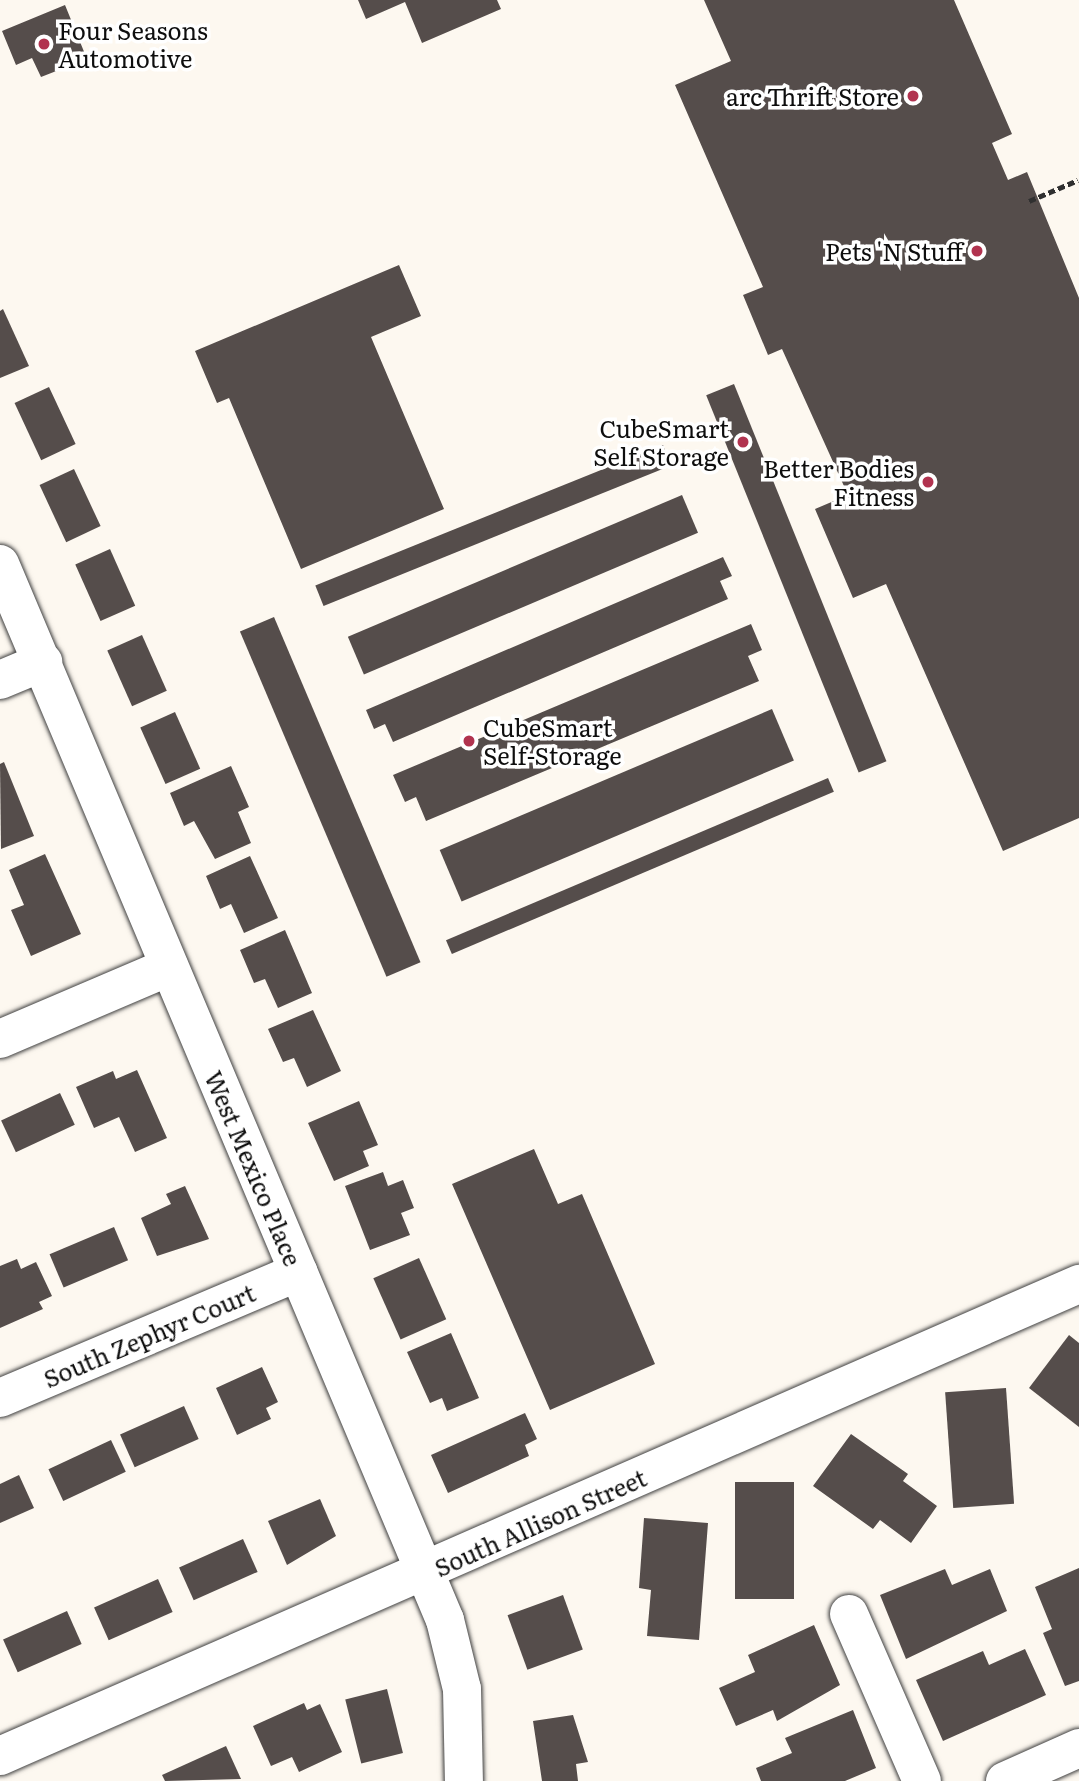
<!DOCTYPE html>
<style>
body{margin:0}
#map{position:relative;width:1079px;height:1781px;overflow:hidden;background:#fdf8f0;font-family:Literata,serif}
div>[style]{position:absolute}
.building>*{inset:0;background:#554d4b;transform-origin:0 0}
.path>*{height:4.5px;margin-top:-2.25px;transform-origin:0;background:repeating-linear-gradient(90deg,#303030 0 7px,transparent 0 10.5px)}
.roads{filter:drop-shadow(0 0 2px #414141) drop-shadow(0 0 2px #414141)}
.minor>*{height:38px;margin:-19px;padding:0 19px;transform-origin:19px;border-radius:19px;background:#fff}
.dots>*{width:19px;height:19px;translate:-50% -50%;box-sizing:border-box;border:4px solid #fff;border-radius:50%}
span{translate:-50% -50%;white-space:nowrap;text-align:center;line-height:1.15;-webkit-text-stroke:7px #fff;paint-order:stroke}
.poi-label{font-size:24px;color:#0e0e0e}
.left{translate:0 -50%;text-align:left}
.right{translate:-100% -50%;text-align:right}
.street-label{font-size:24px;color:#0e0e0e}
</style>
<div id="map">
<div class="building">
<div style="clip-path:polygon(358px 0,497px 0,501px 9px,422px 43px,405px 2px,366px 19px)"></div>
<div style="clip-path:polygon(704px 0,954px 0,1012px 134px,992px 143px,1008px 180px,1027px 172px,1079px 298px,1079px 818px,1003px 851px,886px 584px,853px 598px,815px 509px,848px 495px,782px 349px,768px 355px,743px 295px,763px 287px,675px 85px,731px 61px)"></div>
<div style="clip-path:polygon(65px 5px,87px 59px,41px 77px,32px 58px,16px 65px,2px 31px)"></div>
<div style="clip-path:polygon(399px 265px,421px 316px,371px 337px,444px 509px,301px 569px,229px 398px,217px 403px,195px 351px)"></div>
<div style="clip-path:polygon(3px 309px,29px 366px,0 378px,0 311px)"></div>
<div style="left:734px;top:384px;width:407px;height:30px;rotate:68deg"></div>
<div style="left:49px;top:387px;width:63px;height:38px;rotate:65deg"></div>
<div style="left:663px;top:445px;width:22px;height:375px;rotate:68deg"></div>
<div style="left:74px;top:469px;width:63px;height:38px;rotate:65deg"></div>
<div style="left:682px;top:495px;width:41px;height:363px;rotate:67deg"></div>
<div style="left:110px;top:549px;width:62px;height:38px;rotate:66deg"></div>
<div style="clip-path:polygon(723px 557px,732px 576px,720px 581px,728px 599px,393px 742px,385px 724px,374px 729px,366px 710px)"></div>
<div style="left:274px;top:617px;width:375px;height:37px;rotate:67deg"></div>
<div style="clip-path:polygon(751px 624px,762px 650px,748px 656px,759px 681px,426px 821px,416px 797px,405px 802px,393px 775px)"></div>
<div style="left:142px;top:635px;width:61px;height:38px;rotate:66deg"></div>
<div style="left:772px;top:709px;width:56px;height:361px;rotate:67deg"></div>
<div style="left:175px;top:712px;width:62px;height:38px;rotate:66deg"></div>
<div style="clip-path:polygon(4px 762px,34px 836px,1px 849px,0 764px)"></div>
<div style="clip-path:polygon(231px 766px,249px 807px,238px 812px,251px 843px,215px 859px,194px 821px,184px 826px,170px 793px)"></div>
<div style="left:828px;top:778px;width:15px;height:415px;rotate:67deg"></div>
<div style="clip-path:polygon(45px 854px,81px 934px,31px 956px,11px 910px,24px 905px,9px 870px)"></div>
<div style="clip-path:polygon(250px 856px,278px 918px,244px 933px,231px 904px,220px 909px,206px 876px)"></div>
<div style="clip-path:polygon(285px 930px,312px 993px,278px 1008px,265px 979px,254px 983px,240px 950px)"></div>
<div style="clip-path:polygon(313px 1010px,341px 1071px,307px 1087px,294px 1058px,283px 1062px,268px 1029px)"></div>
<div style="clip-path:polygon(137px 1070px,167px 1138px,135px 1152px,119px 1117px,94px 1128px,76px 1087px,113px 1071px,116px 1079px)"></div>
<div style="left:60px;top:1093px;width:35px;height:65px;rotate:65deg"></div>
<div style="clip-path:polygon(359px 1101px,378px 1145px,363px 1151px,369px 1166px,334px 1181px,308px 1123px)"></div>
<div style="clip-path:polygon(534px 1149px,558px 1204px,582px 1194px,655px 1364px,550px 1410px,452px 1184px)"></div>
<div style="clip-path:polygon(383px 1172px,388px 1186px,403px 1180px,414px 1208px,401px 1213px,410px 1235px,370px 1250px,345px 1186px)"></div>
<div style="clip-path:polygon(185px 1186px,209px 1239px,157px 1256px,141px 1218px,171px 1204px,166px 1194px)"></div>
<div style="left:114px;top:1227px;width:36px;height:70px;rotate:67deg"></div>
<div style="left:419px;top:1258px;width:67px;height:50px;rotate:66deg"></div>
<div style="clip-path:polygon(17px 1259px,21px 1269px,36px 1262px,52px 1296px,39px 1302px,43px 1309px,0 1328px,0 1266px)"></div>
<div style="clip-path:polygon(451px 1333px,479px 1398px,447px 1411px,442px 1398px,430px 1403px,407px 1352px)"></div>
<div style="clip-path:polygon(1069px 1335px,1079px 1343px,1079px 1427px,1029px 1388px)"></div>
<div style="clip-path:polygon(262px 1367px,278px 1402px,266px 1408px,271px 1419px,237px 1435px,216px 1388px)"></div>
<div style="left:1006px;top:1388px;width:116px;height:61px;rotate:86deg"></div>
<div style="left:184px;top:1406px;width:36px;height:70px;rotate:66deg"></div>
<div style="clip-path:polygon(525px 1413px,537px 1439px,525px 1445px,529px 1456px,448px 1493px,431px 1455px)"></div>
<div style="clip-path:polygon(851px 1434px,908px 1474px,903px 1481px,937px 1506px,911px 1543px,880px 1520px,873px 1529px,813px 1486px)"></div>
<div style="left:111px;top:1440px;width:35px;height:69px;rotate:65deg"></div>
<div style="clip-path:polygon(19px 1475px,34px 1508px,0 1523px,0 1484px)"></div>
<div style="left:735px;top:1482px;width:59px;height:117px"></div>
<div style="clip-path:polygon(320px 1499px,336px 1536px,287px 1565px,268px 1521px)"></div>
<div style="clip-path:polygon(644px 1518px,708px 1523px,699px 1640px,647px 1636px,651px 1590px,639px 1588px)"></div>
<div style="left:243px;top:1539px;width:36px;height:70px;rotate:66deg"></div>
<div style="clip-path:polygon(1079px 1568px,1079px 1681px,1065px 1686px,1043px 1633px,1052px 1629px,1035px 1587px)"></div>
<div style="clip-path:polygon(945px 1569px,952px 1585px,990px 1569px,1007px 1611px,906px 1659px,880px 1595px)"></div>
<div style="left:158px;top:1579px;width:36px;height:70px;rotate:66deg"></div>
<div style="left:563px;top:1595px;width:58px;height:59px;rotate:70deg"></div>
<div style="left:67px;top:1611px;width:36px;height:70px;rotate:66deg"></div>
<div style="clip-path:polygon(814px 1625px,840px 1685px,777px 1721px,773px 1710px,736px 1726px,719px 1688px,755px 1672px,748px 1655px)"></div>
<div style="clip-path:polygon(1025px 1649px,1046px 1695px,943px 1741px,916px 1680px,983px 1651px,989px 1665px)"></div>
<div style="left:387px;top:1689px;width:66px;height:43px;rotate:76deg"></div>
<div style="clip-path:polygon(304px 1703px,307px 1710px,320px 1704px,342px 1752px,299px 1772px,292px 1757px,271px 1766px,253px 1726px)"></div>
<div style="clip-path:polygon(853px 1710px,876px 1768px,845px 1781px,761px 1781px,756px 1768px,792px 1753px,785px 1738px)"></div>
<div style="clip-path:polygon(573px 1715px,588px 1762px,576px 1764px,578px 1781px,542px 1781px,533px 1721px)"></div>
<div style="clip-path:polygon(226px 1746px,241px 1779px,165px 1781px,162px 1775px)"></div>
</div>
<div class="path">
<div style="left:1029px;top:201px;width:53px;rotate:-23.2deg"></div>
</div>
<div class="roads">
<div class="minor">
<div style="left:0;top:564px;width:1146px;rotate:67.15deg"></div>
<div style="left:445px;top:1620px;width:71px;rotate:76.2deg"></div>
<div style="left:462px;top:1689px;width:92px;rotate:88.8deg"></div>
<div style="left:0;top:680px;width:47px;rotate:-22.7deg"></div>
<div style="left:0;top:1039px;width:184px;rotate:-23.1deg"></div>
<div style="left:0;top:1398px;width:324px;rotate:-22.9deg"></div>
<div style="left:849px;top:1614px;width:182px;rotate:66.4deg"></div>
<div style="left:0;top:1756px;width:1178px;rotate:-23.63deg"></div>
<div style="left:1005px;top:1781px;width:81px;rotate:-24deg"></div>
</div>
</div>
<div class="dots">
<div style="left:44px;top:44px;background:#b1334f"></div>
<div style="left:913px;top:96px;background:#b1334f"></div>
<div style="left:977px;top:251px;background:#b1334f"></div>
<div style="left:743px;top:442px;background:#b1334f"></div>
<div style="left:928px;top:482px;background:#b1334f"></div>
<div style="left:469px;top:741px;background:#b1334f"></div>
</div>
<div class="poi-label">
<span class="left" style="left:58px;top:44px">Four Seasons<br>Automotive</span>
<span class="right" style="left:899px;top:96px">arc Thrift Store</span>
<span class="right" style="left:963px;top:251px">Pets 'N Stuff</span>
<span class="right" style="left:729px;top:442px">CubeSmart<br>Self Storage</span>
<span class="right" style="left:914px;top:482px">Better Bodies<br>Fitness</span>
<span class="left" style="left:483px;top:741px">CubeSmart<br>Self-Storage</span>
</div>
<div class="street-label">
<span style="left:254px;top:1168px;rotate:67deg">West Mexico Place</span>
<span style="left:149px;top:1335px;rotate:-23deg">South Zephyr Court</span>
<span style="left:540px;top:1522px;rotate:-24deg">South Allison Street</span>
</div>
</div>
